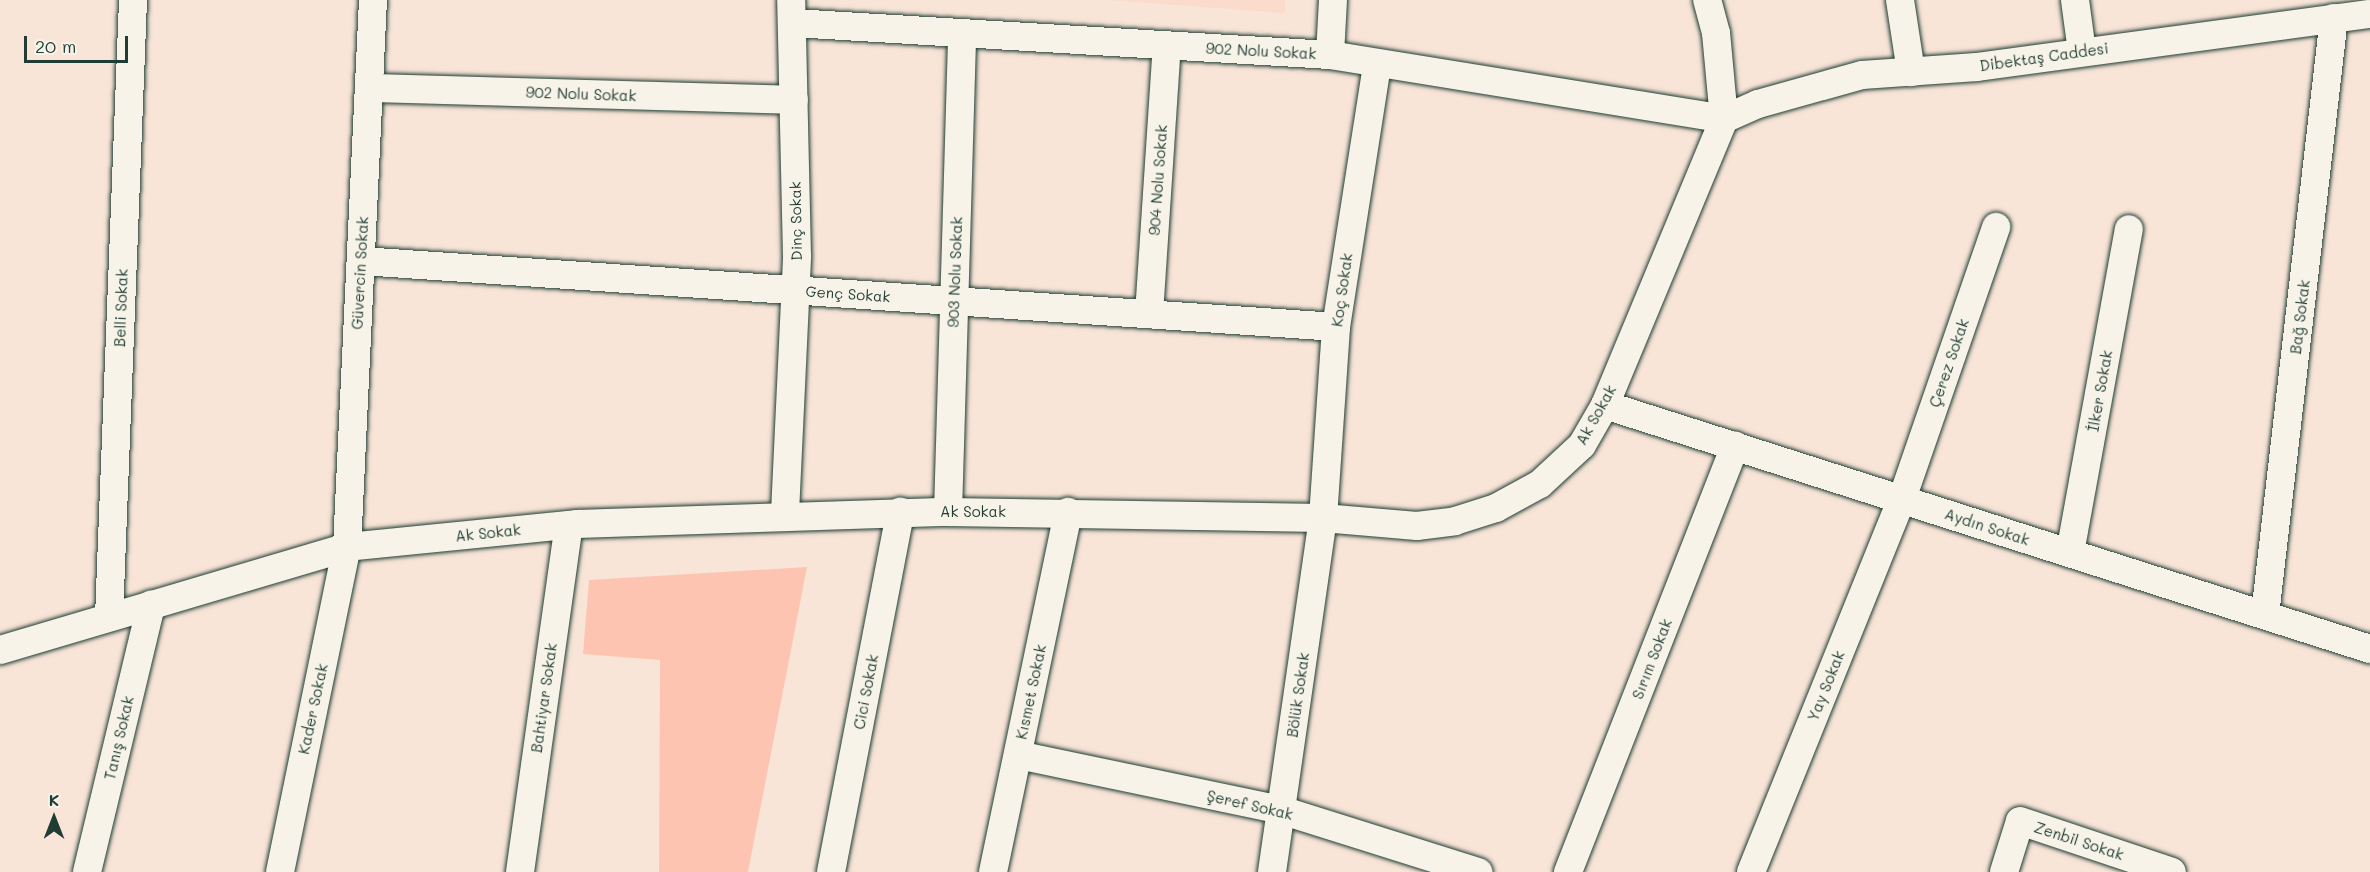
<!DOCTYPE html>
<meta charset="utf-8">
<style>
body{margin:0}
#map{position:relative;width:2370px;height:872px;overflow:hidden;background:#f9e5d8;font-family:Mali,sans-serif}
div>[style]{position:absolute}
.built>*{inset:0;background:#fadbcc}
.building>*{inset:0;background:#fdc5b1}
.roads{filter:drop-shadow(0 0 2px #1f3d34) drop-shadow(0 0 2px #1f3d34)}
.street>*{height:28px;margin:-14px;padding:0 14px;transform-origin:14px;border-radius:14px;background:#f7f3e8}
span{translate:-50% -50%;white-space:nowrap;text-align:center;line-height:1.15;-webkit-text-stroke:6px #f7f3e8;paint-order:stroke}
.street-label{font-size:15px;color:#1f3d34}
.north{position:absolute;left:24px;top:788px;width:60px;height:60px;-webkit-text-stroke:4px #f7f3e8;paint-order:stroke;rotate:0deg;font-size:16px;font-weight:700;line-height:24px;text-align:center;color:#1f3d34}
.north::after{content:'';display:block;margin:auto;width:21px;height:27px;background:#1f3d34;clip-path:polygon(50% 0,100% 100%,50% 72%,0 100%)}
.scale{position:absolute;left:24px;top:36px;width:104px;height:27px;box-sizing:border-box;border:3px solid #1f3d34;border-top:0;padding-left:8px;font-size:18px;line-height:21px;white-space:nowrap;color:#1f3d34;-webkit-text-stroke:4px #f7f3e8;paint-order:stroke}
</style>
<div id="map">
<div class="built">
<div style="clip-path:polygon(1107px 0,1285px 0,1285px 13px)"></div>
</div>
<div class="building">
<div style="clip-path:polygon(807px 567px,748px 872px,659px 872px,660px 660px,583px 654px,589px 580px)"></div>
</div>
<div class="roads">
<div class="street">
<div style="left:1900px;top:0;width:73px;rotate:81.3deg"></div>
<div style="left:2075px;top:0;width:52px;rotate:82.3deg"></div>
<div style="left:793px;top:23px;width:538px;rotate:3.41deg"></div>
<div style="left:1330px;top:55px;width:399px;rotate:9.2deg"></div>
<div style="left:1330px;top:55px;width:55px;rotate:-86.9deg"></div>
<div style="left:369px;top:88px;width:425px;rotate:1.6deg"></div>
<div style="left:1724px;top:119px;width:37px;rotate:-24deg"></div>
<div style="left:1758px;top:104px;width:108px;rotate:-15.6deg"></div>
<div style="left:1862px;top:75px;width:115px;rotate:-4deg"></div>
<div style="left:1977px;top:67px;width:397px;rotate:-7.7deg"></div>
<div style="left:361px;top:261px;width:977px;rotate:3.87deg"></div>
<div style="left:1149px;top:314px;width:269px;rotate:-86.2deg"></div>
<div style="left:1605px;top:405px;width:803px;rotate:17.69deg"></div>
<div style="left:948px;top:512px;width:479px;rotate:-88.3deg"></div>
<div style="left:785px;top:513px;width:257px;rotate:-87.3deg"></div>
<div style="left:797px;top:256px;width:256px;rotate:-91.3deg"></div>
<div style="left:2070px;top:553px;width:329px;rotate:-79.7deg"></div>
<div style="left:2265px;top:615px;width:601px;rotate:-83.41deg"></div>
<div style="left:109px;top:617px;width:617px;rotate:-87.77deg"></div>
<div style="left:0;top:650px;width:362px;rotate:-16.5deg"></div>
<div style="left:347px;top:547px;width:231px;rotate:-5.7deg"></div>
<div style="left:577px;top:524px;width:371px;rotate:-1.9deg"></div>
<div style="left:948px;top:512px;width:375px;rotate:0.9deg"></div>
<div style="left:1323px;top:518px;width:94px;rotate:4.9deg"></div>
<div style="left:1417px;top:526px;width:38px;rotate:-7deg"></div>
<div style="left:1455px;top:521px;width:43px;rotate:-17.6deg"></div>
<div style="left:1496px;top:508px;width:50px;rotate:-28.6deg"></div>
<div style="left:1540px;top:484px;width:57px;rotate:-42.9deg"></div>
<div style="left:1582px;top:445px;width:46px;rotate:-60.1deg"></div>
<div style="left:1605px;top:405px;width:310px;rotate:-67.4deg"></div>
<div style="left:1724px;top:119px;width:86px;rotate:-95.3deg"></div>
<div style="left:1716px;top:33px;width:34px;rotate:-105deg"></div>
<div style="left:1018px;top:755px;width:269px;rotate:11.8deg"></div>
<div style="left:1281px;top:810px;width:207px;rotate:17.5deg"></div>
<div style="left:87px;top:872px;width:275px;rotate:-76.5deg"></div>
<div style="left:280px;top:872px;width:332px;rotate:-78.4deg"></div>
<div style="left:347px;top:547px;width:548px;rotate:-87.28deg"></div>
<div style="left:520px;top:872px;width:350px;rotate:-82deg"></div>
<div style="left:831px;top:872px;width:367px;rotate:-79.1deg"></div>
<div style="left:993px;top:872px;width:368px;rotate:-78.2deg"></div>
<div style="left:1272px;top:872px;width:358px;rotate:-81.8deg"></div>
<div style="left:1323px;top:518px;width:191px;rotate:-86.1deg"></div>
<div style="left:1336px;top:327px;width:266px;rotate:-81.1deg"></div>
<div style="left:1568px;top:872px;width:458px;rotate:-68.6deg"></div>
<div style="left:1751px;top:872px;width:402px;rotate:-68deg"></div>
<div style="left:1902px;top:499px;width:288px;rotate:-70.9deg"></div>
<div style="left:2004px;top:872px;width:53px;rotate:-72.6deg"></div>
<div style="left:2020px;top:821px;width:160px;rotate:18.5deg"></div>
</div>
</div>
<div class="street-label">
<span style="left:1261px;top:51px;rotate:3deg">902 Nolu Sokak</span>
<span style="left:2044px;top:57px;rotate:-8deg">Dibektaş Caddesi</span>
<span style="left:581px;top:94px;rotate:2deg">902 Nolu Sokak</span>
<span style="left:1158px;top:180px;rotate:-86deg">904 Nolu Sokak</span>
<span style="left:796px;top:221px;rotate:-91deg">Dinç Sokak</span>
<span style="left:955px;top:272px;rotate:-88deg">903 Nolu Sokak</span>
<span style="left:360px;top:273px;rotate:-87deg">Güvercin Sokak</span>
<span style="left:1342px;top:290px;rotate:-82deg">Koç Sokak</span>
<span style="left:848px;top:294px;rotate:4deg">Genç Sokak</span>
<span style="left:121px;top:308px;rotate:-88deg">Belli Sokak</span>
<span style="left:2300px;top:317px;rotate:-83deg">Bağ Sokak</span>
<span style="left:1949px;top:363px;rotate:-71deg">Çerez Sokak</span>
<span style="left:2100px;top:391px;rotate:-80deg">İlker Sokak</span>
<span style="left:1596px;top:415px;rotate:-61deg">Ak Sokak</span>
<span style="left:973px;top:512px">Ak Sokak</span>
<span style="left:1987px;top:527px;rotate:18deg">Aydın Sokak</span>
<span style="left:488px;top:533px;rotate:-6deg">Ak Sokak</span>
<span style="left:1652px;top:659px;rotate:-69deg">Sırım Sokak</span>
<span style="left:1826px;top:686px;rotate:-68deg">Yay Sokak</span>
<span style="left:866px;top:692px;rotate:-79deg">Cici Sokak</span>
<span style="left:1031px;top:692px;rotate:-78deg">Kısmet Sokak</span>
<span style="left:1298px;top:695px;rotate:-82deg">Bölük Sokak</span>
<span style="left:544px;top:698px;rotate:-82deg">Bahtiyar Sokak</span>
<span style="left:313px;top:709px;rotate:-78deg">Kader Sokak</span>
<span style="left:119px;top:738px;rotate:-77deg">Tanış Sokak</span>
<span style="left:1250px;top:805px;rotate:13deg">Şeref Sokak</span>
<span style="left:2079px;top:841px;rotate:18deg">Zenbil Sokak</span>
</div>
<div class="north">K</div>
<div class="scale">20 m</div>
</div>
